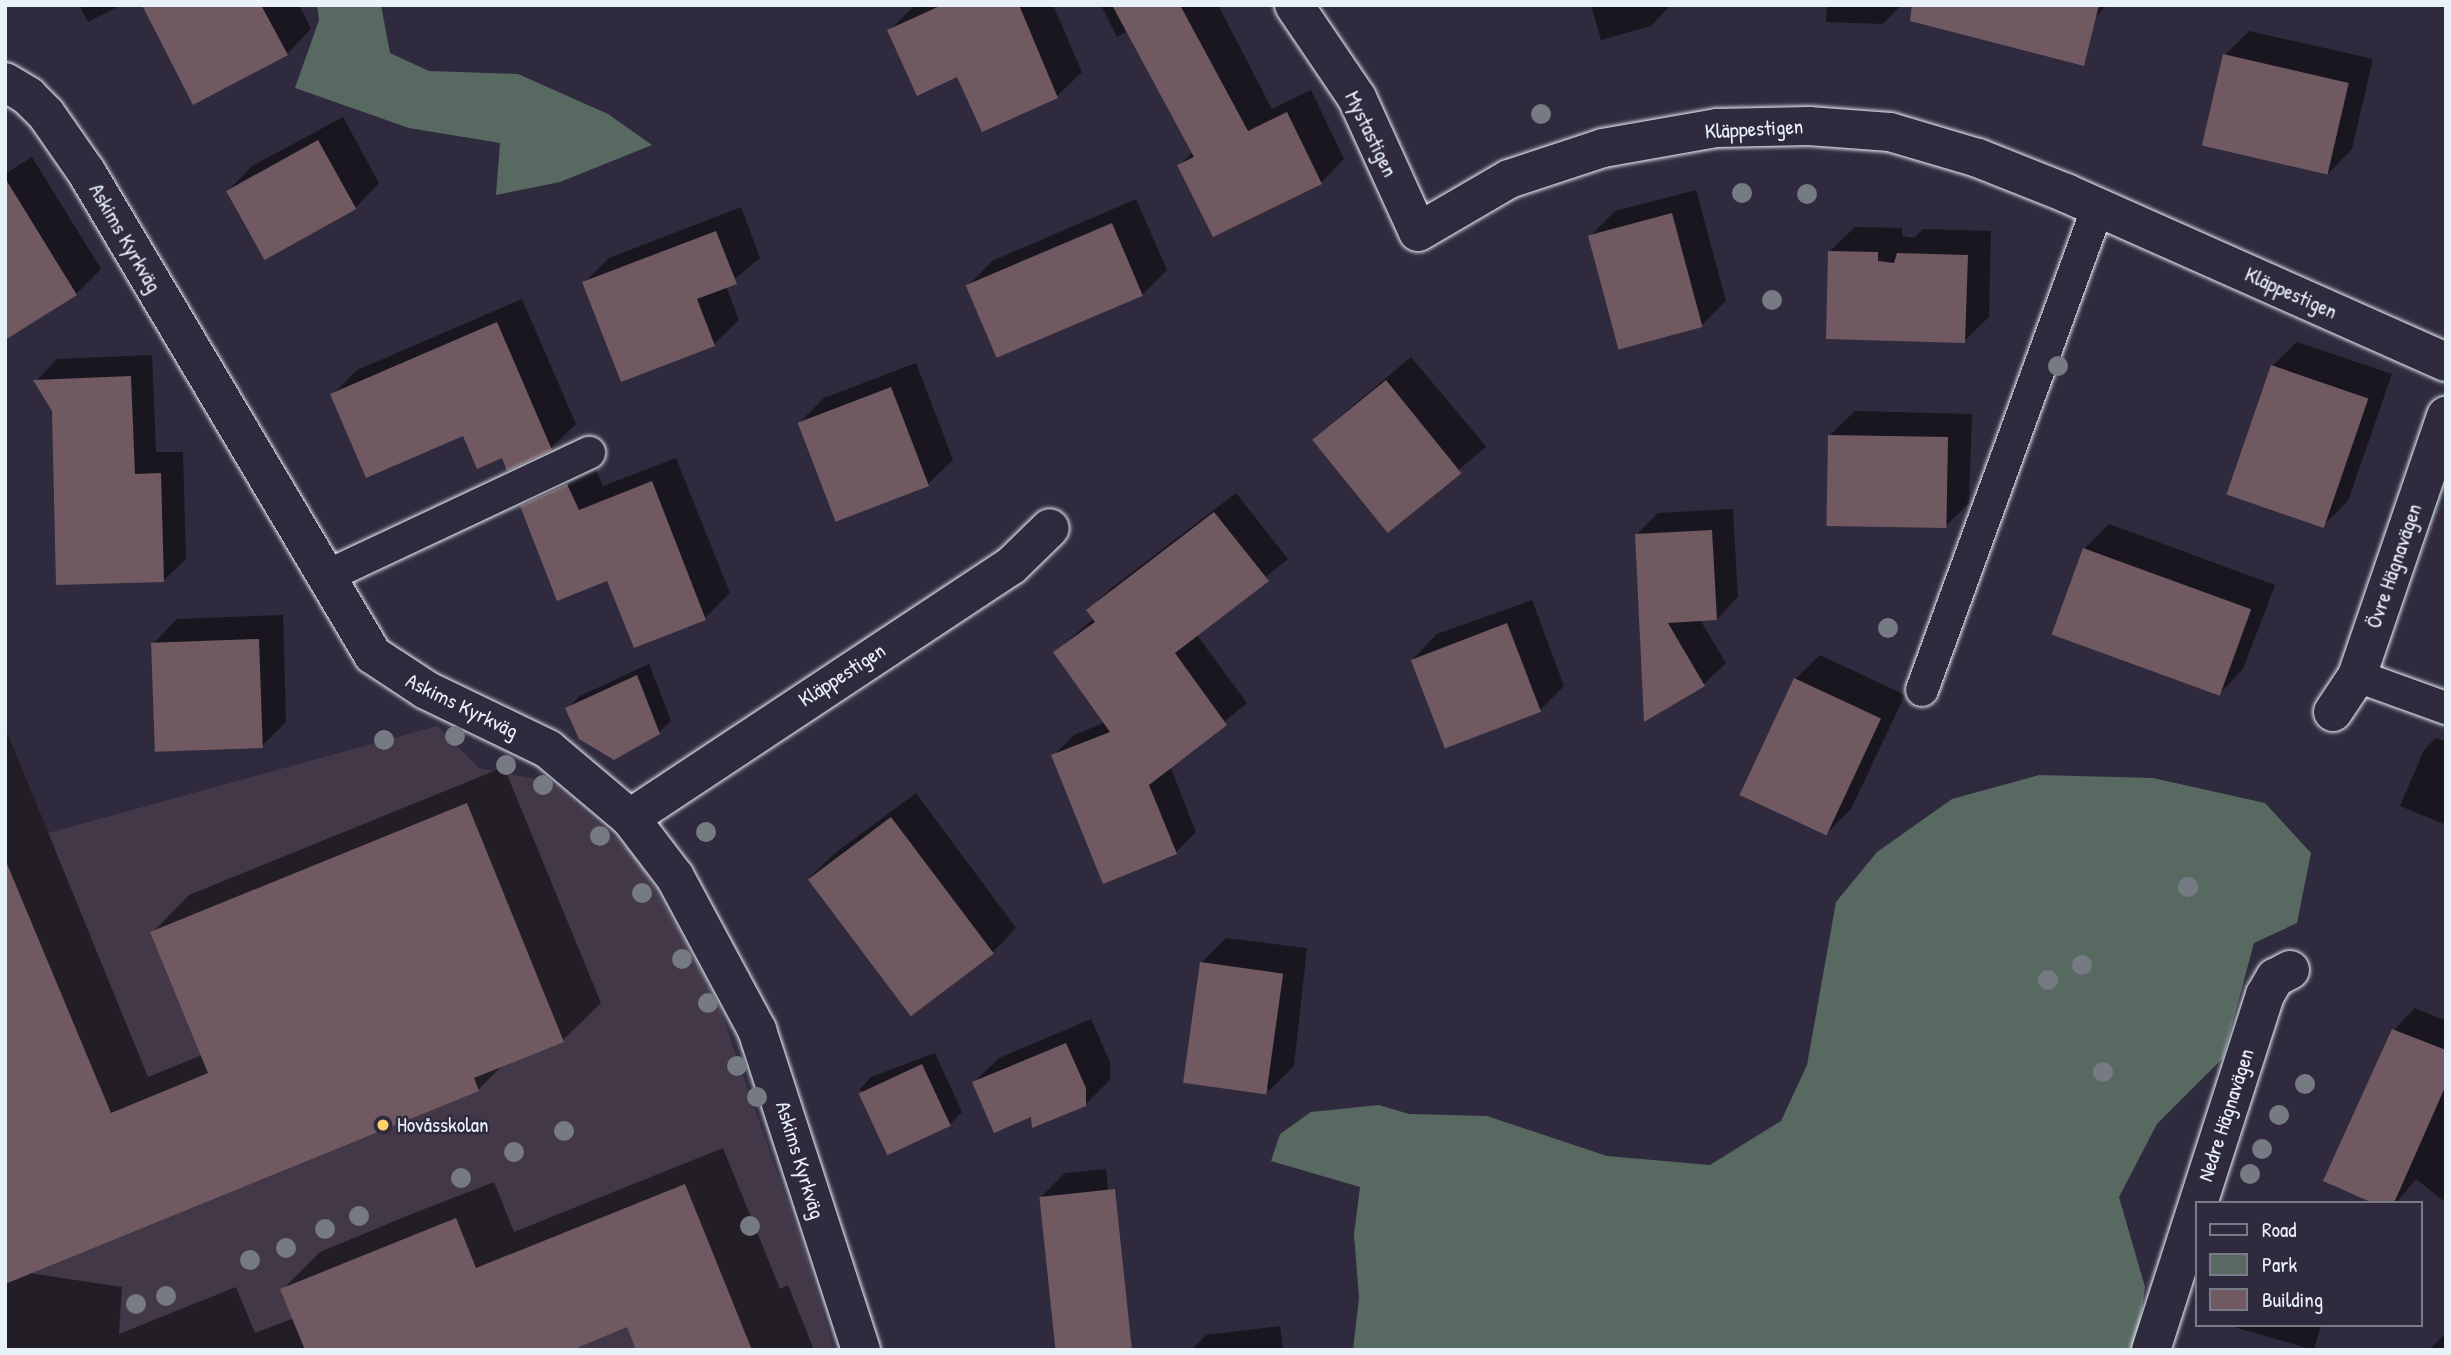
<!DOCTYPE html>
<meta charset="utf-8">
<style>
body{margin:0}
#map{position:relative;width:2451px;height:1355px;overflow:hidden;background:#2f2a3d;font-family:"Patrick Hand",sans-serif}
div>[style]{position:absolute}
.built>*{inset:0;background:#423848}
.green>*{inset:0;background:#586961}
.shadow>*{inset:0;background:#0007;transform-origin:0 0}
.building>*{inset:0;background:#705961;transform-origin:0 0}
.roads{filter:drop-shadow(0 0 2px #e8f1f8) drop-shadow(0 0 2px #e8f1f8)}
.service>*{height:32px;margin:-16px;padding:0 16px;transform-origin:16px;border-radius:16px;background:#2f2a3d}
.minor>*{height:38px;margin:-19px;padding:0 19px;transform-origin:19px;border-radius:19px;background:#2f2a3d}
.trees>*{width:20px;height:20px;margin:-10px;border-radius:50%;background:#757a83}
.dots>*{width:19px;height:19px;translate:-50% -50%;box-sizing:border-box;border:4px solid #2f2a3d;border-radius:50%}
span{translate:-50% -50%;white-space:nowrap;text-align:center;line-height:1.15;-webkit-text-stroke:5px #2f2a3d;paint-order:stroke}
.street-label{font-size:21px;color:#e8f1f8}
.poi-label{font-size:21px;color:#e8f1f8}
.left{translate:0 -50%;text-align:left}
.frame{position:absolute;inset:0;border:7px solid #e8f1f8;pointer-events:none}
.legend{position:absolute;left:2195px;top:1201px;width:228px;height:126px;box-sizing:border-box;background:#2f2a3d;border:2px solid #797a88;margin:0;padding:9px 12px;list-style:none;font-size:21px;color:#e8f1f8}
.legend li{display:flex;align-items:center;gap:14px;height:35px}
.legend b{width:35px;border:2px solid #797a88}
</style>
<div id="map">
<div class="built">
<div style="clip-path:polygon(5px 726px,48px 833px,437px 726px,479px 768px,551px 782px,637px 857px,715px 995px,806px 1255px,834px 1350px,5px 1350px)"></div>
</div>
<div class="green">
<div style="clip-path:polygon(317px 5px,381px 5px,390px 53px,429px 71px,518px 74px,608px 114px,652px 145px,560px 182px,496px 195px,500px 143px,409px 128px,295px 88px,319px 20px)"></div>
<div style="clip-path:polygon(2039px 775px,2153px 778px,2265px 803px,2311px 853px,2297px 923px,2254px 943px,2223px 1058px,2157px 1124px,2119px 1197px,2145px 1287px,2136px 1350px,1353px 1350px,1359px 1298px,1354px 1234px,1360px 1187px,1271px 1161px,1280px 1134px,1311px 1112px,1379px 1105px,1409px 1114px,1487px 1116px,1607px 1156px,1710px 1165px,1781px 1121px,1807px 1065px,1836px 902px,1877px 852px,1952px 799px)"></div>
</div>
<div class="shadow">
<div style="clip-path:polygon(79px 5px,121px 5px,88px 22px)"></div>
<div style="clip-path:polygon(144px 5px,299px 5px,311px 29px,287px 54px)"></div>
<div style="clip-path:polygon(915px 5px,1053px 5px,1082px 72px,1057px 96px,958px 75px,889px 31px)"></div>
<div style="clip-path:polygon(1101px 5px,1218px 5px,1272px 109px,1311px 90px,1344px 159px,1321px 183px,1179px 165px,1193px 152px,1128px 31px,1117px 37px)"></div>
<div style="clip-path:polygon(1591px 5px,1671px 5px,1651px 26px,1601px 40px)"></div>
<div style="clip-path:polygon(1827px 5px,1901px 5px,1883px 24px,1826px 22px)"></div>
<div style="clip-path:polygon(1963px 5px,2107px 5px,2095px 18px)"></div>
<div style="clip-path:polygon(2249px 31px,2373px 59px,2352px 149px,2328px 174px,2225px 55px)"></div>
<div style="clip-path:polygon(343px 117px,379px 183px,355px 208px,228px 191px,252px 166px)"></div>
<div style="clip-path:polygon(32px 157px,101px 269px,76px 294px,5px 331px,5px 174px)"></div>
<div style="clip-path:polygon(1696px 190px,1726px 301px,1701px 326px,1590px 236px,1615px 211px)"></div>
<div style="clip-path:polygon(1136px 199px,1167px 270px,1142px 295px,968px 286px,992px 261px)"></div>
<div style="clip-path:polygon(741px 207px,760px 258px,726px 286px,739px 320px,714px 344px,584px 283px,609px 258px)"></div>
<div style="clip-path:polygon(1855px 227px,1902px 228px,1902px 236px,1914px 238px,1923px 229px,1991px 231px,1989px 317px,1964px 341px,1830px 251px)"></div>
<div style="clip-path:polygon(522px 299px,576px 424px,551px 448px,508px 469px,503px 456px,464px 434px,332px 395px,357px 370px)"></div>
<div style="clip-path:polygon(2297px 342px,2392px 374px,2348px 501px,2323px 526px,2272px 366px)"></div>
<div style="clip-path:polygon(152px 355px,156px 452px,183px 452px,186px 559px,164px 580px,36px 381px,57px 359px)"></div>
<div style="left:1411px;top:357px;width:117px;height:128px;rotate:50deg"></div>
<div style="clip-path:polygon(916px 363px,953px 460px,928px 484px,799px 423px,824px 398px)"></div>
<div style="clip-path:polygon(1855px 411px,1972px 414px,1969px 503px,1944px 528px,1830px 435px)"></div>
<div style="clip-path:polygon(676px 458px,730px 593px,705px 618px,608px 579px,522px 506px,547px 481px,592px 460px,603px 486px)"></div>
<div style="clip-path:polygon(1236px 493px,1288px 559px,1196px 634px,1247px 703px,1170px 766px,1196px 832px,1176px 852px,1054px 755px,1074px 735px,1106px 722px,1055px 652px,1094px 618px,1088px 610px,1109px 590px)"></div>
<div style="clip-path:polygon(1733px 509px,1738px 597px,1717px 619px,1700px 620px,1726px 663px,1704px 684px,1646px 719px,1637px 534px,1658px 513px)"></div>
<div style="clip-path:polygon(2109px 524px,2275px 585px,2243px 669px,2219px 694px,2084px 549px)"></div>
<div style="clip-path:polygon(1532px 600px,1564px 686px,1540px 710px,1413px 659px,1437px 634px)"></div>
<div style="clip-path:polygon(283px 615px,286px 722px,261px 747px,153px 644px,177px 619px)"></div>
<div style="clip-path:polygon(1820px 655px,1905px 695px,1851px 809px,1826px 834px,1795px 679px)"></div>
<div style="clip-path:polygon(649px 664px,671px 721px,658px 733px,567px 709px,580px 696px)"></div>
<div style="clip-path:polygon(5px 727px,148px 1077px,202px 1055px,152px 933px,189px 895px,504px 767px,601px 1003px,563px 1040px,504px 1064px,478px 1090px,29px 1273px,122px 1287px,119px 1334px,236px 1287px,255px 1333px,294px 1318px,282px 1290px,320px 1252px,409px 1215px,494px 1182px,514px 1232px,723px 1148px,780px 1289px,788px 1285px,814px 1350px,638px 1350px,628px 1325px,568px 1350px,5px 1350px)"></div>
<div style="clip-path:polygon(2436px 738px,2446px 742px,2446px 825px,2400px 806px,2424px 750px)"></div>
<div style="clip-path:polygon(916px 793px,1016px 928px,992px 953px,809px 878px,834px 854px)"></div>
<div style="clip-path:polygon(1226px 938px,1307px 948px,1294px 1066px,1269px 1091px,1201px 963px)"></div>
<div style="clip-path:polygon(2415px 1008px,2446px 1021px,2446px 1203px,2416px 1179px,2396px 1203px,2377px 1203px,2325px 1180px,2394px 1030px)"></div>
<div style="clip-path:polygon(1091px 1019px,1110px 1062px,1110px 1080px,1085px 1105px,1032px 1114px,974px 1082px,999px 1058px)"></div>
<div style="clip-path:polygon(935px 1053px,962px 1112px,950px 1124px,859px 1090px,871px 1077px)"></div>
<div style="clip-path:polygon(1106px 1169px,1123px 1350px,1041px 1197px,1065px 1173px)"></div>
<div style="left:2321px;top:1325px;width:26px;height:95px;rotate:106deg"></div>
<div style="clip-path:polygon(1280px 1326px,1283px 1350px,1191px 1350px,1206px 1335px)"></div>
<div style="clip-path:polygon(2445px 1334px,2446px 1350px,2429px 1350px)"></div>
</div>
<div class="building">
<div style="clip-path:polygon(142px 5px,261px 5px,288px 55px,193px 105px)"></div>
<div style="clip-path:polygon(942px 5px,1019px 5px,1058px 98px,982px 132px,957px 77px,917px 96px,887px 30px)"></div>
<div style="clip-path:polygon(1112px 5px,1180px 5px,1248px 131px,1287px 112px,1322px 184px,1213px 237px,1177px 165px,1194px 157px)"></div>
<div style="clip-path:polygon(1912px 5px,2099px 5px,2084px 66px,1910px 21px)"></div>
<div style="left:2223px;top:54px;width:129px;height:94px;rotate:13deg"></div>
<div style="left:318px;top:140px;width:79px;height:105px;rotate:61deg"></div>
<div style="clip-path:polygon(5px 178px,77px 295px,5px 340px)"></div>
<div style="left:1672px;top:213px;width:118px;height:87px;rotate:75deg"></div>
<div style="left:1112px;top:223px;width:79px;height:159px;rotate:67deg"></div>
<div style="clip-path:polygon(716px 231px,737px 284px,697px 299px,715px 346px,621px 382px,582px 282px)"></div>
<div style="clip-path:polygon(1828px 251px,1878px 252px,1878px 261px,1894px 263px,1897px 253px,1968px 255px,1965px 343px,1826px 339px)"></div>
<div style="clip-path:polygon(497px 322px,552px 450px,507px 471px,502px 458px,477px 469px,463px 436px,366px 478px,330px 394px)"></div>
<div style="left:2271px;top:365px;width:103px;height:137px;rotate:19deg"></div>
<div style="clip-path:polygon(131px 376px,135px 474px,161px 473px,164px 582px,56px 585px,52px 411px,33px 380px)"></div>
<div style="left:1386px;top:380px;width:120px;height:95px;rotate:51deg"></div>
<div style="left:891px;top:387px;width:106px;height:100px;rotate:69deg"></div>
<div style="left:1828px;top:435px;width:120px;height:91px;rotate:1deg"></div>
<div style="clip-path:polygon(652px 481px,706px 620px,634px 648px,607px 581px,557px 601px,520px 506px,567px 484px,579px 510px)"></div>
<div style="clip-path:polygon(1214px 512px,1269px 581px,1175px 653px,1227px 725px,1149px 785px,1177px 854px,1103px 884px,1051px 755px,1110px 732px,1053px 652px,1095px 622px,1086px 610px)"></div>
<div style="clip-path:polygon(1712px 530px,1717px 620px,1668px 623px,1705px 686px,1644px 722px,1635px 534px)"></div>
<div style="left:2083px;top:548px;width:179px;height:92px;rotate:20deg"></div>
<div style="left:1507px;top:623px;width:95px;height:103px;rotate:69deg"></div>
<div style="left:259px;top:639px;width:109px;height:108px;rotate:88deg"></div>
<div style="clip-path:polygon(637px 675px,660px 734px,614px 760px,579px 739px,565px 708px)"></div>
<div style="left:1794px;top:678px;width:96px;height:129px;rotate:25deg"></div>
<div style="clip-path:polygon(467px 803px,564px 1042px,474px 1078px,479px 1091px,5px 1284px,5px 859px,111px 1113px,208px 1073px,150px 932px)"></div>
<div style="left:891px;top:817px;width:171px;height:104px;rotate:53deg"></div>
<div style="left:1200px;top:962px;width:84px;height:122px;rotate:8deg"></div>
<div style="clip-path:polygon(2392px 1029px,2446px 1050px,2446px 1085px,2394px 1203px,2373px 1203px,2323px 1181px)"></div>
<div style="clip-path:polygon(1066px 1043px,1086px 1088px,1086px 1106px,1032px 1128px,1031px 1117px,994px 1133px,972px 1082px)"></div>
<div style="left:922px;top:1064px;width:68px;height:70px;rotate:65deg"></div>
<div style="clip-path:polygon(685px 1184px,752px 1350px,636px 1350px,627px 1327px,572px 1350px,305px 1350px,280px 1289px,456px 1218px,476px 1268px)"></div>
<div style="left:1115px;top:1189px;width:162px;height:76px;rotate:84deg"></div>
</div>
<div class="roads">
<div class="service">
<div style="left:325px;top:577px;width:292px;rotate:-25.2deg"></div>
<div style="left:2357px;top:676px;width:95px;rotate:19.8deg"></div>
<div style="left:1922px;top:690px;width:514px;rotate:-69.98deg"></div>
</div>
<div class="minor">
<div style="left:1294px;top:5px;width:112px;rotate:55.9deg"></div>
<div style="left:1357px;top:98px;width:147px;rotate:65.5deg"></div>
<div style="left:1418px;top:232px;width:105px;rotate:-30.2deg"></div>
<div style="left:1509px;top:179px;width:99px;rotate:-18.3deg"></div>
<div style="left:1603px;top:148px;width:116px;rotate:-10deg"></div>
<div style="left:1717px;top:128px;width:92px;rotate:-1.2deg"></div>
<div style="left:1809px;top:126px;width:81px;rotate:4.2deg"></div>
<div style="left:1890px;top:132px;width:92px;rotate:16.5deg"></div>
<div style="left:1978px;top:158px;width:95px;rotate:21.7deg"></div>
<div style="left:2066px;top:193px;width:416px;rotate:24deg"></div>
<div style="left:5px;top:82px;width:27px;rotate:31deg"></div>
<div style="left:28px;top:96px;width:25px;rotate:45deg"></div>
<div style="left:46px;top:114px;width:72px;rotate:55.2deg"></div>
<div style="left:87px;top:173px;width:560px;rotate:59.32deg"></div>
<div style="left:373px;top:655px;width:64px;rotate:33.4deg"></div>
<div style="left:426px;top:690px;width:136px;rotate:25.8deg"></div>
<div style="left:548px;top:749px;width:107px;rotate:40.1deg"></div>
<div style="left:630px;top:818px;width:74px;rotate:52.7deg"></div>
<div style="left:675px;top:877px;width:174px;rotate:61.8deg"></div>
<div style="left:757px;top:1030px;width:336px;rotate:72deg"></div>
<div style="left:2333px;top:712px;width:43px;rotate:-56.3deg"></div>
<div style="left:2357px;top:676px;width:275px;rotate:-71.1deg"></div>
<div style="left:630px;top:818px;width:457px;rotate:-33.5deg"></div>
<div style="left:1011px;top:566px;width:54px;rotate:-44.3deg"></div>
<div style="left:2151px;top:1350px;width:373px;rotate:-72.2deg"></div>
<div style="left:2265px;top:995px;width:20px;rotate:-60deg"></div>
<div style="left:2275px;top:978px;width:17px;rotate:-28deg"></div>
</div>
</div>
<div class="trees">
<div style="left:1541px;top:114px"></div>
<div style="left:1742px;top:193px"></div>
<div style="left:1807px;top:194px"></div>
<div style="left:1772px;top:300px"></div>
<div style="left:2058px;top:366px"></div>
<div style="left:1888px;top:628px"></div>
<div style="left:455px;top:736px"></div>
<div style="left:384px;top:740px"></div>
<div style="left:506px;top:765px"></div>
<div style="left:543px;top:785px"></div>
<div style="left:706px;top:832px"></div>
<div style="left:600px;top:836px"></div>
<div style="left:2188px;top:887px"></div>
<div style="left:642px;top:893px"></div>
<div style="left:682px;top:959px"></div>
<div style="left:2082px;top:965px"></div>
<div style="left:2048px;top:980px"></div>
<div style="left:708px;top:1003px"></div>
<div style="left:737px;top:1066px"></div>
<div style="left:2103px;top:1072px"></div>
<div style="left:2305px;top:1084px"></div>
<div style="left:757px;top:1097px"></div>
<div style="left:2279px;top:1115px"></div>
<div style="left:564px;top:1131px"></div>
<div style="left:2262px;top:1149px"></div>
<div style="left:514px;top:1152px"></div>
<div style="left:2250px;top:1174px"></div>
<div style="left:461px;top:1178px"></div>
<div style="left:359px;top:1216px"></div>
<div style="left:750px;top:1226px"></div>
<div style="left:325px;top:1229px"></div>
<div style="left:286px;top:1248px"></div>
<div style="left:250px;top:1260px"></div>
<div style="left:166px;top:1296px"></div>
<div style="left:136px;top:1304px"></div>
</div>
<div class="dots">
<div style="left:383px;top:1125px;background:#ffd166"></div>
</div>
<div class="street-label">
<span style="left:1754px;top:129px;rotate:-3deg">Kläppestigen</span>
<span style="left:1371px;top:134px;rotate:64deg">Mystastigen</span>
<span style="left:125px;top:238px;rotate:60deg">Askims Kyrkväg</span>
<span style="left:2291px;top:293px;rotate:24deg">Kläppestigen</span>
<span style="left:2394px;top:566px;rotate:-71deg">Övre Hägnavägen</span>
<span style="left:842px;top:675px;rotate:-33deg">Kläppestigen</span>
<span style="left:462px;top:706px;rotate:26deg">Askims Kyrkväg</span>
<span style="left:2226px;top:1115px;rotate:-72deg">Nedre Hägnavägen</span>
<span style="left:800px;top:1160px;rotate:73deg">Askims Kyrkväg</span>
</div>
<div class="poi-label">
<span class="left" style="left:397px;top:1125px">Hovåsskolan</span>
</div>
<div class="frame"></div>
<ul class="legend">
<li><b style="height:9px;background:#2f2a3d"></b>Road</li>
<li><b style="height:19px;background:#586961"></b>Park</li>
<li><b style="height:19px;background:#705961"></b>Building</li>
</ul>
</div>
